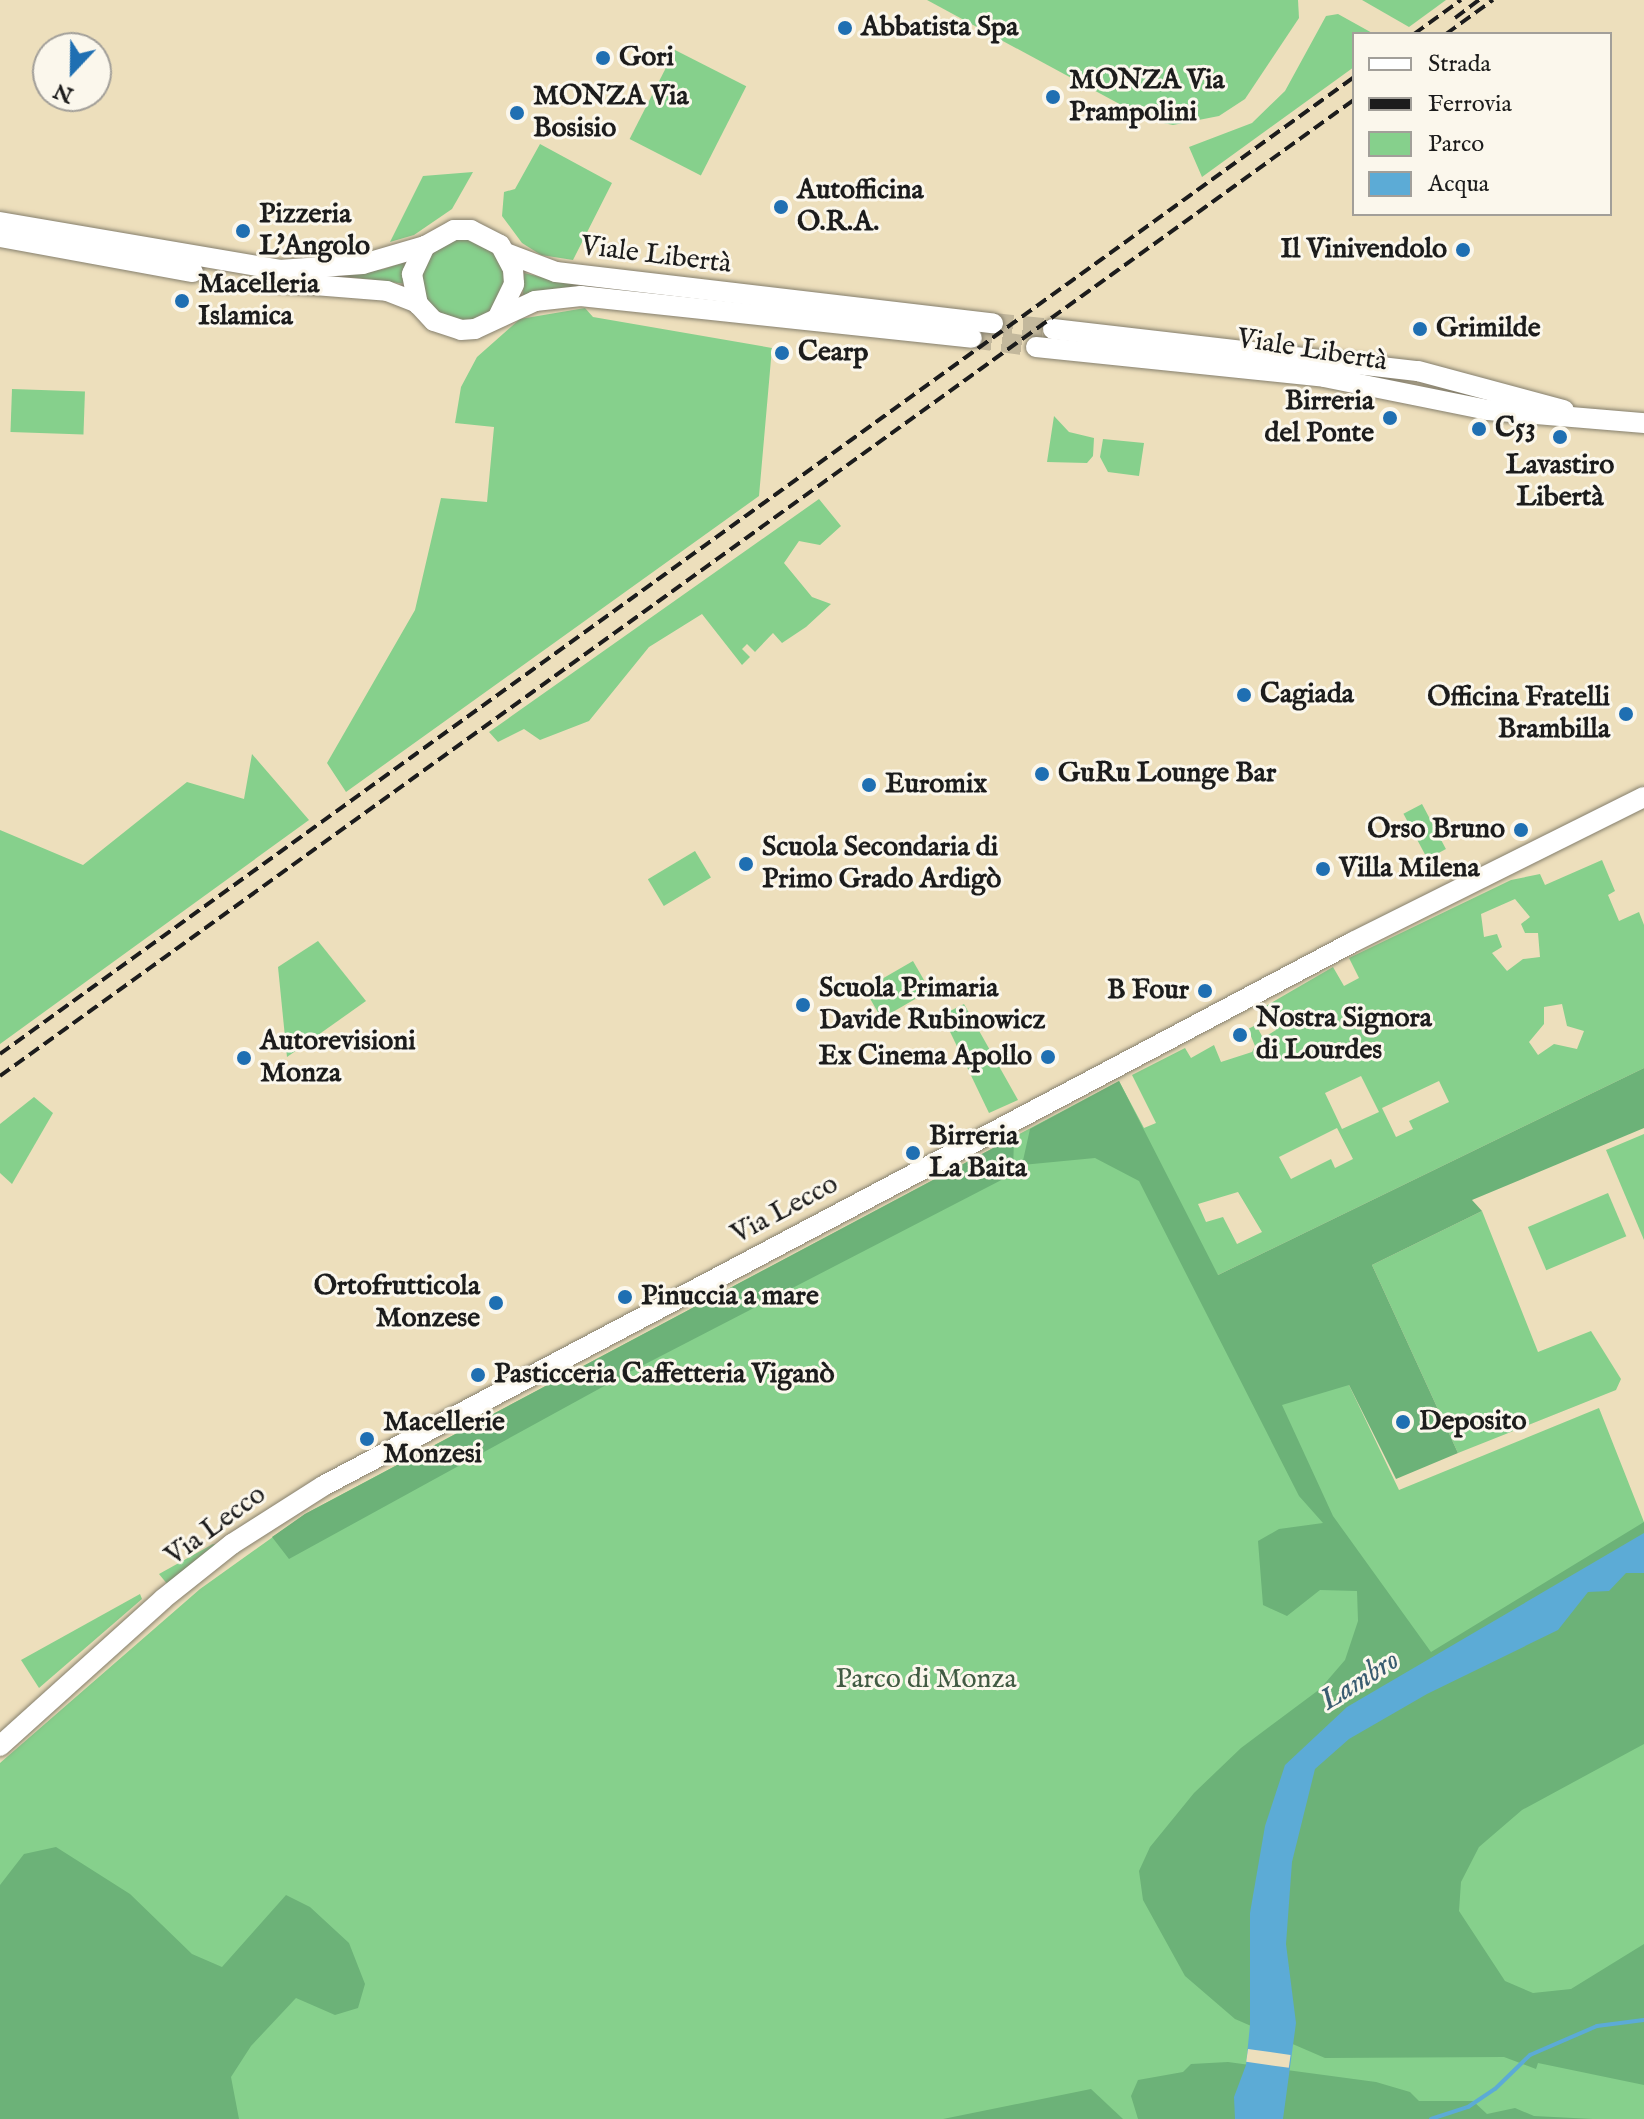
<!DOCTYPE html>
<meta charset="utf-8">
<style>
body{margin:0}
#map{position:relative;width:1644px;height:2119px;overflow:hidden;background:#eddfbc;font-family:"IM FELL English",serif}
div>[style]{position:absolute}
.green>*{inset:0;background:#86d08c;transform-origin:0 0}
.round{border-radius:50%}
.forest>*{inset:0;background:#6cb278}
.water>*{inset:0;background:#5cabd6}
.pier>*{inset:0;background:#eddfbc;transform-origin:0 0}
.stream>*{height:4px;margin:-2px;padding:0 2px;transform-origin:2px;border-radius:2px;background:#5cabd6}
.secondary-tunnel>*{height:20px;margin-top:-10px;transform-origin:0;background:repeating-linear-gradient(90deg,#c3b89c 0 20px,transparent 0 30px)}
.roads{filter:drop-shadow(0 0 2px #847e6c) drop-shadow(0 0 2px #847e6c)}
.secondary>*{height:20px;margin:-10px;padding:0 10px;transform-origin:10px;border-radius:10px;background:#fff}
.rail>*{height:4px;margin-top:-2px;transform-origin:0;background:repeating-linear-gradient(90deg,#1c1c1c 0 12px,transparent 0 18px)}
.dots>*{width:22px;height:22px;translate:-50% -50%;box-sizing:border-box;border:4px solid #fbf7ec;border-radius:50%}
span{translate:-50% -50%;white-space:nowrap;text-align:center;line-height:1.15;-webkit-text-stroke:6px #fbf7ec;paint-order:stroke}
.poi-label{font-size:28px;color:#1c1c1c;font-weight:700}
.left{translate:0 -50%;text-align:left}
.right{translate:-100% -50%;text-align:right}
.street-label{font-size:28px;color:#1c1c1c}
.park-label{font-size:28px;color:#415b43}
.water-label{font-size:30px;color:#395c70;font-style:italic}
.legend{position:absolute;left:1352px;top:32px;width:260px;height:184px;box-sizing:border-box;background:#fbf7ec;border:2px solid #a29f99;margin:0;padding:10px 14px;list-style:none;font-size:24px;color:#1c1c1c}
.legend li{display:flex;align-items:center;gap:16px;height:40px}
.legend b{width:40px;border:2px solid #a29f99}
.north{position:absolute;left:32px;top:32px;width:80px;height:80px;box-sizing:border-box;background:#fbf7ec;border:2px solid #a29f99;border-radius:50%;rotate:202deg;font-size:22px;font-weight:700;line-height:32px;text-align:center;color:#1c1c1c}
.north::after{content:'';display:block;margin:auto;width:28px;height:36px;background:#1f6fb2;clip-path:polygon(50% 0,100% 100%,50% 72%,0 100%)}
</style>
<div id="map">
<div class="green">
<div style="clip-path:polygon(927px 0,1298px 0,1299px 18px,1245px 99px,1219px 116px,1173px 125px,1149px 120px)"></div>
<div style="clip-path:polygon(1362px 0,1446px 0,1409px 27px)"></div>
<div style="clip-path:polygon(1338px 14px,1374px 34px,1354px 34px,1354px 67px,1202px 177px,1189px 147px,1252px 123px,1285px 91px,1326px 16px)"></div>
<div style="left:675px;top:50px;width:80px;height:100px;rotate:27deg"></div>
<div style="clip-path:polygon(540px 144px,612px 183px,573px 260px,541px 255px,522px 243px,502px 216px,504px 192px,515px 189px)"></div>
<div style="clip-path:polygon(473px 172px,452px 209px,414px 235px,390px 242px,423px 176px)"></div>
<div class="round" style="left:422px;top:239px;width:82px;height:82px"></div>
<div style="clip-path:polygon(408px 261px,407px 284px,341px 276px,384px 269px)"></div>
<div style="clip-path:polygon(524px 273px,557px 281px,587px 285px,523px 296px)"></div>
<div style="clip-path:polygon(585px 308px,593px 317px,772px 348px,759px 496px,346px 792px,327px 763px,415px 610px,441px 498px,487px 502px,494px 427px,455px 423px,461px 387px,477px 357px,520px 319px)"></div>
<div style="left:12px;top:389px;width:73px;height:43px;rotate:2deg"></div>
<div style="clip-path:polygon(1054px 416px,1069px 432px,1094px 438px,1093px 456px,1087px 463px,1047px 462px)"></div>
<div style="clip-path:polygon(1103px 439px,1144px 443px,1139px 476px,1108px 472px,1100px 457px)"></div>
<div style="clip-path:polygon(819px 499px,841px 526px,820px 545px,799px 541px,784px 563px,812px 597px,831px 604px,806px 627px,782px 643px,773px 633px,755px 652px,747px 644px,742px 649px,750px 657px,742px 665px,702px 614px,649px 647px,589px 721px,540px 740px,524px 729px,498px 742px,489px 732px)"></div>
<div style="clip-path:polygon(252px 754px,309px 820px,0 1044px,0 830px,83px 865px,187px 782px,244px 799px)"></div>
<div style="left:1422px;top:804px;width:51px;height:21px;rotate:62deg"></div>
<div style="left:695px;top:851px;width:31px;height:55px;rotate:59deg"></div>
<div style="clip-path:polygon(evenodd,1602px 860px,1615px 891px,1608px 895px,1619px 921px,1639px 912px,1644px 925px,1644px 1068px,1218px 1275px,1349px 1385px,1399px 1490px,1599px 1408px,1644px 1522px,1644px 2119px,0 2119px,0 1763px,200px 1589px,305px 1514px,1119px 1081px,1144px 1128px,1156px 1123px,1132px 1075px,1185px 1048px,1191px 1058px,1214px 1045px,1221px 1062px,1252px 1052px,1255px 1046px,1248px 1029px,1256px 1025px,1263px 1038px,1276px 1030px,1264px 1007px,1333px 967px,1344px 986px,1359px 978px,1349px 958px,1511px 880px,1540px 874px,1545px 885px,1602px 860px,1515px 899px,1530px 917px,1521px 924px,1525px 933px,1538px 933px,1540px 957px,1523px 959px,1507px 971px,1492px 953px,1502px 947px,1497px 934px,1484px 937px,1481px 914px,1515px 899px,1602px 860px,1562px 1004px,1567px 1026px,1584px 1031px,1577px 1049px,1554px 1044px,1538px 1055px,1529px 1042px,1544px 1024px,1544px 1007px,1562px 1004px,1602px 860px,1361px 1076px,1379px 1112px,1342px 1129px,1325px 1093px,1361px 1076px,1602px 860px,1439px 1081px,1449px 1102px,1409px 1121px,1413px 1129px,1396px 1137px,1382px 1108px,1439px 1081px,1602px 860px,1337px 1128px,1353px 1159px,1335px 1168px,1331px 1159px,1291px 1179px,1279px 1157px,1337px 1128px,1602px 860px,1238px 1192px,1262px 1232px,1237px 1244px,1223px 1217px,1206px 1222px,1198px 1204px,1238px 1192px)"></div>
<div style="clip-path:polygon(318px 941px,366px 1001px,287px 1057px,278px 967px)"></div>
<div style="left:913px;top:961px;width:34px;height:56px;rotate:60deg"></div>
<div style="clip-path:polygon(964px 1004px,1018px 1100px,989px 1113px,942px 1015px)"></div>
<div style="clip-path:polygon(34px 1097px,53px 1113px,12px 1184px,0 1173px,0 1124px)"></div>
<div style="clip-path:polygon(1644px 1134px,1644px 1240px,1606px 1150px)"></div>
<div style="left:1608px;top:1193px;width:47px;height:87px;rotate:67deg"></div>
<div style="clip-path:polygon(1482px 1211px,1538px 1352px,1591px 1331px,1621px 1379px,1616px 1390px,1458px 1453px,1372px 1265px)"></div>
<div style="clip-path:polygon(213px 1544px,218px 1545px,168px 1585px,159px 1574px)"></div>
<div style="clip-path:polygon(140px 1594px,142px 1599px,39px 1688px,21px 1660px)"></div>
</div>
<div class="forest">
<div style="clip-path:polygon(1644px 1068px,1644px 1128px,1472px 1200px,1482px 1211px,1372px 1265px,1458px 1453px,1396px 1479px,1349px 1385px,1282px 1405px,1333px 1516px,1431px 1652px,1644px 1522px,1644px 1744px,1522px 1810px,1479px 1847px,1461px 1882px,1459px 1911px,1505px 1981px,1533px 1993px,1571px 1989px,1644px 1944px,1644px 2085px,1538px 2063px,1536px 2069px,1504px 2057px,1325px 2058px,1235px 2019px,1185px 1976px,1143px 1900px,1139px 1871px,1150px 1847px,1194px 1793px,1241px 1748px,1320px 1689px,1345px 1660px,1358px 1621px,1357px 1591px,1320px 1590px,1287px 1616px,1263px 1605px,1258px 1541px,1279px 1529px,1323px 1523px,1299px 1496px,1139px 1181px,1095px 1158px,1022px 1165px,1030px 1129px,1119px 1081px,1218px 1275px)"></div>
<div style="clip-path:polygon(1014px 1137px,1013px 1174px,628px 1373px,289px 1559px,272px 1537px,305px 1514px)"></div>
<div style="clip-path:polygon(56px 1847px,130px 1894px,192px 1954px,222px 1967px,286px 1895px,310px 1907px,349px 1943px,365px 1984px,358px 2008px,335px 2015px,296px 1998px,251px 2046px,231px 2077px,239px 2119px,0 2119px,0 1885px,24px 1854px)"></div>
<div style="clip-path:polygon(1228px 2062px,1376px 2082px,1410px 2092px,1419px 2101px,1473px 2101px,1487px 2114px,1515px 2108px,1534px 2116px,1593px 2119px,1138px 2119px,1131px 2096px,1138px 2080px,1183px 2072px,1191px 2064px)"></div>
<div style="clip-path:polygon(1091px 2089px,1123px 2119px,943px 2119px)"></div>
</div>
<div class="water">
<div style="clip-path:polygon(1644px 1533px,1644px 1573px,1626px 1573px,1609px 1591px,1588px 1592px,1558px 1630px,1427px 1694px,1349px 1739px,1315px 1769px,1292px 1862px,1286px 1944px,1296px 2023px,1283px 2119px,1235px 2119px,1234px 2097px,1246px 2065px,1250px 2025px,1250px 1913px,1265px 1826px,1285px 1765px,1347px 1707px)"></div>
</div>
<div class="pier">
<div style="left:1248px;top:2049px;width:43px;height:13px;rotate:8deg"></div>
</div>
<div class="stream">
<div style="left:1431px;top:2119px;width:39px;rotate:-18deg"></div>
<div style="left:1468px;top:2107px;width:32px;rotate:-34deg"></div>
<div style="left:1495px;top:2089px;width:49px;rotate:-44.2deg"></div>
<div style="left:1530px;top:2055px;width:73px;rotate:-23.4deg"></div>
<div style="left:1597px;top:2026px;width:47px;rotate:-7.3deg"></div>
</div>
<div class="secondary-tunnel">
<div style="left:993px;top:323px;width:60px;rotate:5.7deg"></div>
<div style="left:972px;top:338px;width:65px;rotate:8deg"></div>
</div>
<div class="roads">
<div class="secondary">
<div style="left:0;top:222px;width:284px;rotate:9.7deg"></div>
<div style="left:280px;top:270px;width:83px;rotate:-4.1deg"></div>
<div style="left:363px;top:264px;width:65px;rotate:-16.2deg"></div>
<div style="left:0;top:237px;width:196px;rotate:10.3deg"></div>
<div style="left:506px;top:253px;width:53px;rotate:20.8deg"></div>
<div style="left:556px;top:272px;width:440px;rotate:6.7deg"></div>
<div style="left:264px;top:281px;width:123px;rotate:4.6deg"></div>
<div style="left:387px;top:291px;width:33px;rotate:21deg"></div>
<div style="left:498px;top:317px;width:37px;rotate:-64deg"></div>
<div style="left:514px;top:284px;width:15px;rotate:-94deg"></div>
<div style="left:513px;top:269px;width:27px;rotate:-118deg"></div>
<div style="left:500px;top:245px;width:33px;rotate:-153deg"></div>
<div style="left:471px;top:230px;width:17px;rotate:180deg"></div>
<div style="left:454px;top:230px;width:33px;rotate:151deg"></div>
<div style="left:425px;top:246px;width:31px;rotate:115deg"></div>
<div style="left:412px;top:274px;width:31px;rotate:79deg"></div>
<div style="left:418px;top:304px;width:23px;rotate:47deg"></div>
<div style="left:434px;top:321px;width:28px;rotate:18deg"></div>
<div style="left:461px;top:330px;width:14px;rotate:-4deg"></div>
<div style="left:475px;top:329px;width:66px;rotate:-25deg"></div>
<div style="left:535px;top:301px;width:46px;rotate:-6.2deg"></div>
<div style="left:581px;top:296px;width:393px;rotate:6.1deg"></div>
<div style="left:1053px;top:329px;width:367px;rotate:6.6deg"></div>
<div style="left:1418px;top:371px;width:151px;rotate:15deg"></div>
<div style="left:1036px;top:347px;width:290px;rotate:5.9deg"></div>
<div style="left:1324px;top:377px;width:167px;rotate:11.4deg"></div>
<div style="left:1488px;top:410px;width:157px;rotate:4.8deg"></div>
<div style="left:0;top:1746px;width:219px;rotate:-42deg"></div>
<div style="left:163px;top:1599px;width:88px;rotate:-38.6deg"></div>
<div style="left:232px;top:1544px;width:108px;rotate:-32.5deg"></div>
<div style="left:323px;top:1486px;width:1165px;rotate:-27.84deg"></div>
<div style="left:1353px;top:942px;width:325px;rotate:-26.5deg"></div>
</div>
</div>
<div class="rail">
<div style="left:1455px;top:18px;width:30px;rotate:-37deg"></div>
<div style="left:1414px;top:34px;width:58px;rotate:-35.9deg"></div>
<div style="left:1446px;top:34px;width:58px;rotate:-35.9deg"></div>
<div style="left:0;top:1054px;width:1670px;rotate:-35.81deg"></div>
<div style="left:0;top:1076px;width:1669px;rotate:-35.79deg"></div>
</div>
<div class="dots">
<div style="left:845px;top:28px;background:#1f6fb2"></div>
<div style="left:603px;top:58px;background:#1f6fb2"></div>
<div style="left:1053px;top:97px;background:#1f6fb2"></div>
<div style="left:517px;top:113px;background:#1f6fb2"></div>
<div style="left:781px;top:207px;background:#1f6fb2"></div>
<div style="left:243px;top:231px;background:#1f6fb2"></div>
<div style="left:1463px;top:250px;background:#1f6fb2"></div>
<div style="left:182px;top:301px;background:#1f6fb2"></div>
<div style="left:1420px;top:329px;background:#1f6fb2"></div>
<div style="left:782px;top:353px;background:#1f6fb2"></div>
<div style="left:1390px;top:418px;background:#1f6fb2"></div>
<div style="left:1479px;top:429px;background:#1f6fb2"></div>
<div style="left:1560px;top:437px;background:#1f6fb2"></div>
<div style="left:1244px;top:695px;background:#1f6fb2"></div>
<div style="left:1626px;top:714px;background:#1f6fb2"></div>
<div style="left:1042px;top:774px;background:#1f6fb2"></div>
<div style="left:869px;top:785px;background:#1f6fb2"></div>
<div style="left:1521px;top:830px;background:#1f6fb2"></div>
<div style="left:746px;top:864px;background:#1f6fb2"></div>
<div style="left:1323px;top:869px;background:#1f6fb2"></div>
<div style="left:1205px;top:991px;background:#1f6fb2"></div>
<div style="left:803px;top:1005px;background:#1f6fb2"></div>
<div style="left:1240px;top:1035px;background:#1f6fb2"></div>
<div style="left:1048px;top:1057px;background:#1f6fb2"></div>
<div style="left:244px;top:1058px;background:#1f6fb2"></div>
<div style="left:913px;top:1153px;background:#1f6fb2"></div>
<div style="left:625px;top:1297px;background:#1f6fb2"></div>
<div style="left:496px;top:1303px;background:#1f6fb2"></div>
<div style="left:478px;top:1375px;background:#1f6fb2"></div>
<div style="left:1403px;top:1422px;background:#1f6fb2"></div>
<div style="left:367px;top:1439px;background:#1f6fb2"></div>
</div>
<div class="poi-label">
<span class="left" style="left:861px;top:28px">Abbatista Spa</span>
<span class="left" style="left:619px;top:58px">Gori</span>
<span class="left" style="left:1069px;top:97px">MONZA Via<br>Prampolini</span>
<span class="left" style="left:533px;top:113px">MONZA Via<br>Bosisio</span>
<span class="left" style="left:797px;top:207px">Autofficina<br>O.R.A.</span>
<span class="left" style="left:259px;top:231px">Pizzeria<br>L'Angolo</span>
<span class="right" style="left:1447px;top:250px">Il Vinivendolo</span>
<span class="left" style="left:198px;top:301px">Macelleria<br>Islamica</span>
<span class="left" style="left:1436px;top:329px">Grimilde</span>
<span class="left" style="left:798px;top:353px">Cearp</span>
<span class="right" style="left:1374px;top:418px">Birreria<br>del Ponte</span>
<span class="left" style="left:1495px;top:429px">C53</span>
<span style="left:1560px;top:482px">Lavastiro<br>Libertà</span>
<span class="left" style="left:1260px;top:695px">Cagiada</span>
<span class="right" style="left:1610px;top:714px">Officina Fratelli<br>Brambilla</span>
<span class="left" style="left:1058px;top:774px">GuRu Lounge Bar</span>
<span class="left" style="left:885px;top:785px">Euromix</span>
<span class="right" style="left:1505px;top:830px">Orso Bruno</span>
<span class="left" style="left:762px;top:864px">Scuola Secondaria di<br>Primo Grado Ardigò</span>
<span class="left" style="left:1339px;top:869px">Villa Milena</span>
<span class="left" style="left:819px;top:1005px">Scuola Primaria<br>Davide Rubinowicz</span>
<span class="right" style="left:1189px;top:991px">B Four</span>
<span class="left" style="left:1256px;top:1035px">Nostra Signora<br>di Lourdes</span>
<span class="left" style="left:260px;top:1058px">Autorevisioni<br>Monza</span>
<span class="right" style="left:1032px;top:1057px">Ex Cinema Apollo</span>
<span class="left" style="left:929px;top:1153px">Birreria<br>La Baita</span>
<span class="right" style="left:480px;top:1303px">Ortofrutticola<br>Monzese</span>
<span class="left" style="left:641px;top:1297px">Pinuccia a mare</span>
<span class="left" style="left:494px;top:1375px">Pasticceria Caffetteria Viganò</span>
<span class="left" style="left:1419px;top:1422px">Deposito</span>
<span class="left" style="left:383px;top:1439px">Macellerie<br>Monzesi</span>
</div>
<div class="street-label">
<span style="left:656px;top:256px;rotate:7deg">Viale Libertà</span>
<span style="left:1312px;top:351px;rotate:9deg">Viale Libertà</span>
<span style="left:785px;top:1210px;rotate:-28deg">Via Lecco</span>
<span style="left:216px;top:1526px;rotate:-36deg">Via Lecco</span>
</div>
<div class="park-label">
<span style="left:926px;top:1680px">Parco di Monza</span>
</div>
<div class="water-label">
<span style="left:1360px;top:1681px;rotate:-32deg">Lambro</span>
</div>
<ul class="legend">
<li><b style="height:10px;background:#fff"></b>Strada</li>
<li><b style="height:10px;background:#1c1c1c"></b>Ferrovia</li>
<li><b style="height:22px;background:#86d08c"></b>Parco</li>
<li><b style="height:22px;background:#5cabd6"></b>Acqua</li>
</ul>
<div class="north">N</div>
</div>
